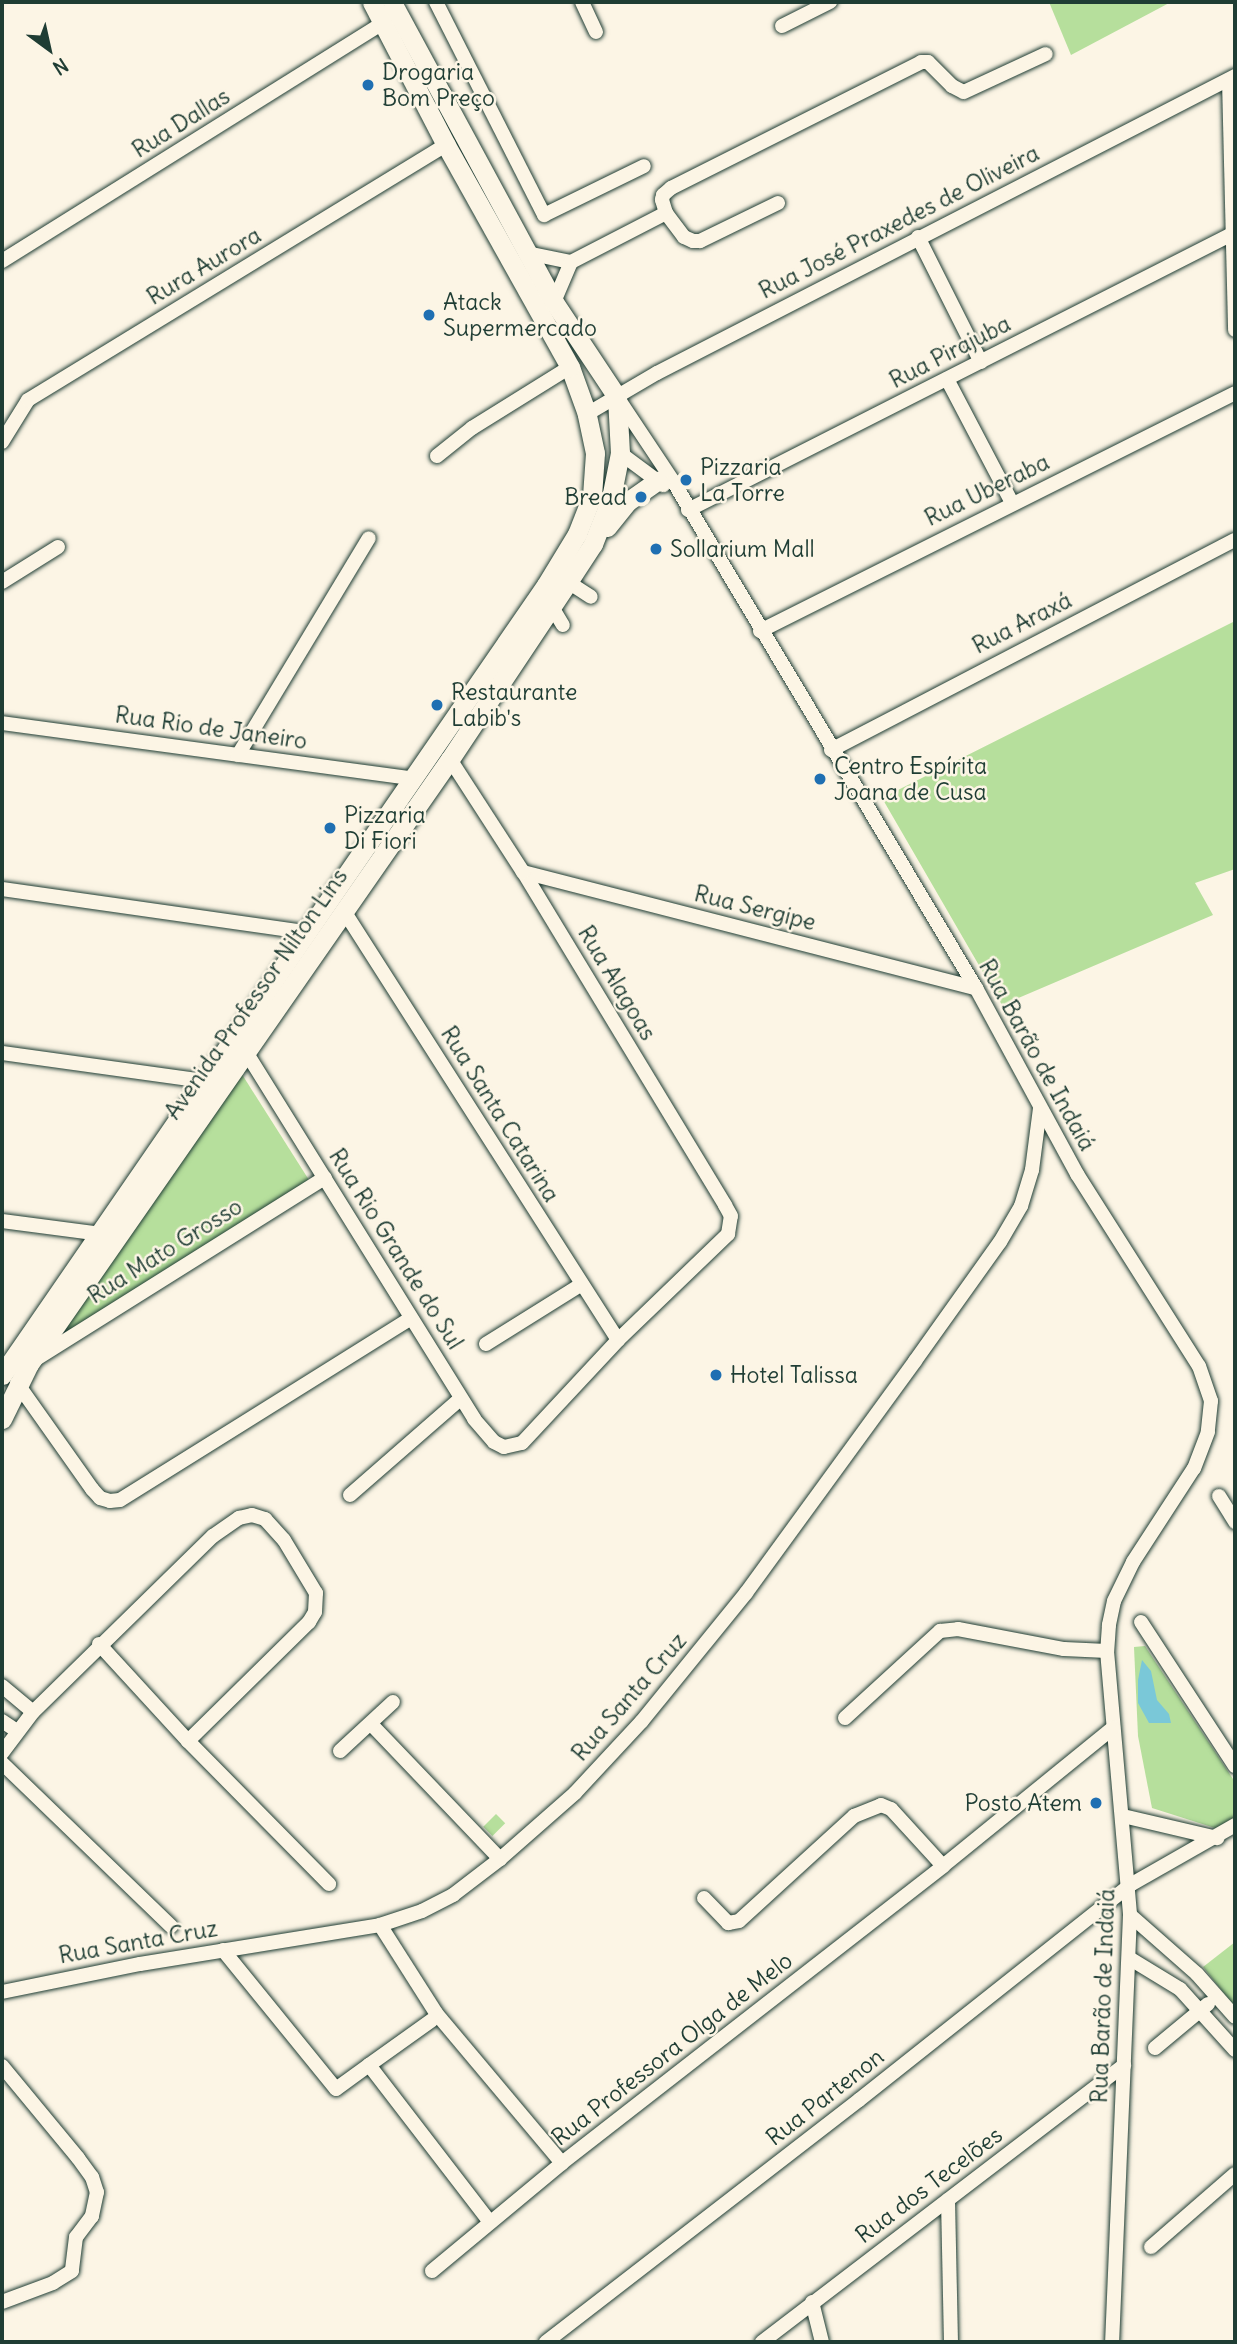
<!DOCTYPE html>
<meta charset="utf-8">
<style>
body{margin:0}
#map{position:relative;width:1237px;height:2344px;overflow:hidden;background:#fcf5e5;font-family:Delius,sans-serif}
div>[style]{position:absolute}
.green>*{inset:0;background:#b6df9c;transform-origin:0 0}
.water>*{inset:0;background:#7ac8d8}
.roads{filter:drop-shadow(0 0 2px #1f3d34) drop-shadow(0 0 2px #1f3d34)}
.minor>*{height:14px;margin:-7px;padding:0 7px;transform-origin:7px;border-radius:7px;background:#fcf5e5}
.secondary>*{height:19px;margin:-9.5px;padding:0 9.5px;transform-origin:9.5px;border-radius:9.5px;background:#fcf5e5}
.dots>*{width:19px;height:19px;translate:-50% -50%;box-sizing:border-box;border:4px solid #fcf5e5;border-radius:50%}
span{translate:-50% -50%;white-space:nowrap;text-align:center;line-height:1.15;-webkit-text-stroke:5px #fcf5e5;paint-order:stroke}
.poi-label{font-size:23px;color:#1f3d34}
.left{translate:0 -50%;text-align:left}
.right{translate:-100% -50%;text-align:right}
.street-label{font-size:23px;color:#1f3d34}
.frame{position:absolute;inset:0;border:4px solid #1f3d34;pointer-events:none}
.north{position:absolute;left:14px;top:14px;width:70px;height:70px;-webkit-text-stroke:5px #fcf5e5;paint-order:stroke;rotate:147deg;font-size:19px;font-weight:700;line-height:28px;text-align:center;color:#1f3d34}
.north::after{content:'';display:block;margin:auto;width:24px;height:32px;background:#1f3d34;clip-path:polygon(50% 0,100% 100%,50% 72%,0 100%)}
</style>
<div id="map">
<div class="green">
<div style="clip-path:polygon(1049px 2px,1171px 2px,1071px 55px)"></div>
<div style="clip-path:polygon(1235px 621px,1235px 869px,1195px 883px,1213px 915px,1002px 1005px,882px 798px)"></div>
<div style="clip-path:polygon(238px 1068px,309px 1180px,35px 1358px)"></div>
<div style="clip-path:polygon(1145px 1646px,1235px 1782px,1235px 1817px,1218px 1829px,1152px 1808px,1138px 1736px,1134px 1647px)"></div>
<div style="left:496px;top:1814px;width:13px;height:18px;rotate:45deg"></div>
<div style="clip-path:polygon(1235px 1942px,1235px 2007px,1203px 1967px)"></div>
</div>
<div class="water">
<div style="clip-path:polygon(1142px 1660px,1151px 1671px,1157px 1700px,1169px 1714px,1171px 1723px,1149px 1723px,1138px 1703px,1138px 1680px)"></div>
</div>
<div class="roads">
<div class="minor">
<div style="left:436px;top:2px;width:239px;rotate:63.1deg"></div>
<div style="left:544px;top:215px;width:111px;rotate:-26.1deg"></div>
<div style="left:582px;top:2px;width:33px;rotate:65deg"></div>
<div style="left:782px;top:26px;width:54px;rotate:-26.6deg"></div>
<div style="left:1229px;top:80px;width:250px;rotate:88.6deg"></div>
<div style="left:778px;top:203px;width:87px;rotate:154deg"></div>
<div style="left:700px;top:241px;width:7px;rotate:180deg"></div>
<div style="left:693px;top:241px;width:10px;rotate:-156deg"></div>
<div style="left:684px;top:237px;width:30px;rotate:-127deg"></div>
<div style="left:666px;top:213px;width:14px;rotate:-107deg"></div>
<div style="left:662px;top:200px;width:5px;rotate:-79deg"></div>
<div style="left:663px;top:195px;width:11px;rotate:-41deg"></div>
<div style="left:671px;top:188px;width:280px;rotate:-26.7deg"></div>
<div style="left:921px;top:62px;width:7px"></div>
<div style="left:928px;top:62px;width:34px;rotate:45deg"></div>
<div style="left:952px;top:86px;width:13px;rotate:27deg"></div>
<div style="left:964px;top:92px;width:90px;rotate:-24.9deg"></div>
<div style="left:918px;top:237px;width:140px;rotate:63.3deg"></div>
<div style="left:527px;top:253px;width:45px;rotate:11.6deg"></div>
<div style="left:2px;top:261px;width:449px;rotate:-32deg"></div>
<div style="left:554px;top:302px;width:43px;rotate:-67deg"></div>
<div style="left:571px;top:262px;width:107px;rotate:-27.3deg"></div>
<div style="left:947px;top:379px;width:140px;rotate:62.3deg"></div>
<div style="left:617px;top:397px;width:101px;rotate:56.3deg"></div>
<div style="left:673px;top:481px;width:591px;rotate:59.14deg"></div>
<div style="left:976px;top:988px;width:212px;rotate:61.5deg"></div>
<div style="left:1077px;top:1174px;width:227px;rotate:57.6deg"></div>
<div style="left:1199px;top:1366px;width:37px;rotate:71deg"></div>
<div style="left:1211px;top:1401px;width:31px;rotate:96deg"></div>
<div style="left:1208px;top:1432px;width:39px;rotate:111deg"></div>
<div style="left:1194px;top:1468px;width:112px;rotate:123deg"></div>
<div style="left:1133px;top:1562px;width:43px;rotate:116deg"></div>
<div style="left:1114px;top:1601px;width:25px;rotate:102deg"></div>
<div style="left:1109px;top:1625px;width:26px;rotate:94deg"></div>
<div style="left:1107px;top:1651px;width:265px;rotate:85deg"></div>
<div style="left:1130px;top:1915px;width:427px;rotate:92.4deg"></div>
<div style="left:587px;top:414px;width:81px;rotate:-30.4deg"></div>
<div style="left:657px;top:373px;width:650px;rotate:-27.2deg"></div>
<div style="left:2px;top:442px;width:49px;rotate:-58.2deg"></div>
<div style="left:28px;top:400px;width:490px;rotate:-31.4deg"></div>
<div style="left:620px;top:453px;width:54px;rotate:36.7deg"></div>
<div style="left:437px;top:456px;width:45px;rotate:-38.7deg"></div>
<div style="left:472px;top:428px;width:115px;rotate:-31.9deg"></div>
<div style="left:688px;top:510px;width:610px;rotate:-26.9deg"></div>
<div style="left:2px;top:582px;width:66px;rotate:-32deg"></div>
<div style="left:568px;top:582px;width:27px;rotate:33deg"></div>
<div style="left:552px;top:607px;width:21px;rotate:59deg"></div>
<div style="left:760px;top:631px;width:531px;rotate:-26.61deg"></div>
<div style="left:2px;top:723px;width:416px;rotate:7.7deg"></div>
<div style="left:831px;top:750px;width:455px;rotate:-27.5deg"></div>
<div style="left:238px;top:755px;width:253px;rotate:-58.9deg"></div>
<div style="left:523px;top:872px;width:468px;rotate:14.4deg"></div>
<div style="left:2px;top:889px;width:307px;rotate:8.1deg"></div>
<div style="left:344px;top:911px;width:509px;rotate:57.43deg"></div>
<div style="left:246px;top:1052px;width:432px;rotate:58.1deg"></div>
<div style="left:474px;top:1419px;width:30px;rotate:49deg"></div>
<div style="left:494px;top:1442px;width:11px;rotate:27deg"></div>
<div style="left:504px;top:1447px;width:18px;rotate:-13deg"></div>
<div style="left:522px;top:1443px;width:141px;rotate:-47deg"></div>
<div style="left:618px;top:1340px;width:153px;rotate:-43.9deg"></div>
<div style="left:728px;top:1234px;width:18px;rotate:-81deg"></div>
<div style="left:731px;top:1216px;width:13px;rotate:-119deg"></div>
<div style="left:725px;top:1205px;width:389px;rotate:-121.2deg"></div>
<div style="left:523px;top:872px;width:135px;rotate:-122.9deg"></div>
<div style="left:2px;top:1053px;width:204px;rotate:7.9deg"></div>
<div style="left:2px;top:1221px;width:100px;rotate:7.5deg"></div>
<div style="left:486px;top:1344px;width:113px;rotate:-32deg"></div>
<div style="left:36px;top:1359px;width:341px;rotate:-32.1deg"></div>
<div style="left:17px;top:1383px;width:130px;rotate:54.7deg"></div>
<div style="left:92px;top:1489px;width:12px;rotate:48deg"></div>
<div style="left:100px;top:1498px;width:10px;rotate:17deg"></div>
<div style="left:110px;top:1501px;width:10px;rotate:-6deg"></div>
<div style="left:120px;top:1500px;width:343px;rotate:-32deg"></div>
<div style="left:350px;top:1495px;width:147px;rotate:-41.1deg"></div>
<div style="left:1219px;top:1496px;width:31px;rotate:58deg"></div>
<div style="left:1141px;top:1622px;width:172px;rotate:56.9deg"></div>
<div style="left:99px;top:1644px;width:132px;rotate:47.5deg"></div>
<div style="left:188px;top:1741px;width:201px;rotate:45.4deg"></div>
<div style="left:2px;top:1686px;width:40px;rotate:40deg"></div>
<div style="left:845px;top:1718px;width:129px;rotate:-42.5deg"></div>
<div style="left:940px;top:1631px;width:18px;rotate:-6deg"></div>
<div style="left:958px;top:1629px;width:108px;rotate:10.7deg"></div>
<div style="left:1064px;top:1649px;width:43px;rotate:2.7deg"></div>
<div style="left:2px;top:1721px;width:18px;rotate:34deg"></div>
<div style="left:371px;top:1724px;width:187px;rotate:46.3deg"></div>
<div style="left:340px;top:1751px;width:72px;rotate:-42.8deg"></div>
<div style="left:2px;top:1753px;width:51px;rotate:-52.9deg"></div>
<div style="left:33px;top:1712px;width:252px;rotate:-44.4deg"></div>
<div style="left:213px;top:1536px;width:32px;rotate:-35deg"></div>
<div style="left:239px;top:1518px;width:13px;rotate:-13deg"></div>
<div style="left:252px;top:1515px;width:14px;rotate:17deg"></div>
<div style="left:265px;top:1519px;width:28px;rotate:48deg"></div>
<div style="left:284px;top:1540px;width:62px;rotate:58.9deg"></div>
<div style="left:316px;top:1593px;width:19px;rotate:93deg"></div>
<div style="left:315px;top:1612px;width:12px;rotate:121deg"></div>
<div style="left:309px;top:1622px;width:170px;rotate:135.5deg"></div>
<div style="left:2px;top:1763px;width:235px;rotate:44deg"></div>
<div style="left:1123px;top:1816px;width:97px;rotate:13.2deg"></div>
<div style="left:704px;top:1898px;width:35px;rotate:46deg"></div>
<div style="left:728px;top:1923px;width:11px;rotate:-10deg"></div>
<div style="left:739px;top:1921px;width:156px;rotate:-42.4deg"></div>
<div style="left:854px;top:1816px;width:29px;rotate:-22deg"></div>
<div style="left:881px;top:1805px;width:11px;rotate:22deg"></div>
<div style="left:891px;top:1809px;width:77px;rotate:47.6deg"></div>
<div style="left:1130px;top:1915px;width:89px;rotate:41.4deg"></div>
<div style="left:1197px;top:1974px;width:57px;rotate:48.5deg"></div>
<div style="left:380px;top:1925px;width:104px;rotate:57.5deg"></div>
<div style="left:436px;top:2013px;width:196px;rotate:50deg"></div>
<div style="left:223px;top:1950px;width:179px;rotate:50.9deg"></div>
<div style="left:336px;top:2089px;width:41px;rotate:-36deg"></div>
<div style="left:369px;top:2065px;width:193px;rotate:52.4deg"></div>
<div style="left:1129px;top:1958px;width:60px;rotate:31.3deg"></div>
<div style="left:1180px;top:1989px;width:82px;rotate:48deg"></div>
<div style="left:2px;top:1992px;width:141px;rotate:-11.5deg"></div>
<div style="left:140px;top:1964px;width:243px;rotate:-9.2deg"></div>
<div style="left:380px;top:1925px;width:44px;rotate:-18.4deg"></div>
<div style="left:422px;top:1911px;width:35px;rotate:-27deg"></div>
<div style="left:453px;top:1895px;width:59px;rotate:-37.5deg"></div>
<div style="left:500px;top:1859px;width:100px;rotate:-41.3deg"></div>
<div style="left:575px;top:1793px;width:98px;rotate:-47.1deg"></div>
<div style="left:642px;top:1721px;width:165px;rotate:-50.9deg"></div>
<div style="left:746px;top:1593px;width:287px;rotate:-53.9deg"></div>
<div style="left:915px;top:1361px;width:146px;rotate:-54.5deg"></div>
<div style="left:1000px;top:1242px;width:42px;rotate:-59.7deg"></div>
<div style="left:1021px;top:1206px;width:38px;rotate:-73deg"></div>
<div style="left:1032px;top:1170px;width:63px;rotate:-82.6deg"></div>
<div style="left:1155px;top:2048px;width:69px;rotate:-39.7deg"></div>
<div style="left:369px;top:2065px;width:77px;rotate:-35.5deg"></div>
<div style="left:2px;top:2066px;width:119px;rotate:50.4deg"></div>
<div style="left:78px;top:2158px;width:24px;rotate:54deg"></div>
<div style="left:92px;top:2177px;width:16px;rotate:72deg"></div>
<div style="left:97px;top:2192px;width:25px;rotate:102deg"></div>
<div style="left:92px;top:2216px;width:26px;rotate:127deg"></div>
<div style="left:76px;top:2237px;width:34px;rotate:97deg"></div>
<div style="left:72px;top:2271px;width:22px;rotate:148deg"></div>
<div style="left:53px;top:2283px;width:54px;rotate:159.6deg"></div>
<div style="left:948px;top:2200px;width:142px;rotate:88.8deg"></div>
<div style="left:1151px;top:2247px;width:111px;rotate:-41deg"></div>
<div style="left:432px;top:2271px;width:169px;rotate:-39.7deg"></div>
<div style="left:562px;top:2163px;width:483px;rotate:-37.9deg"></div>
<div style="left:943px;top:1866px;width:219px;rotate:-39.1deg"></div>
<div style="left:812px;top:2302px;width:41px;rotate:76deg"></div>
<div style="left:546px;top:2342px;width:396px;rotate:-37.7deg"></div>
<div style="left:859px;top:2100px;width:346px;rotate:-38.4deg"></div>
<div style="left:1130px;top:1885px;width:121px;rotate:-29.7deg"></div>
<div style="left:762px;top:2342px;width:456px;rotate:-37.4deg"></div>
</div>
<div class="secondary">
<div style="left:607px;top:527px;width:32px;rotate:-51deg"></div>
<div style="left:627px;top:502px;width:37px;rotate:-35deg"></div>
<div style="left:2px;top:1375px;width:959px;rotate:-55.45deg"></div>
<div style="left:546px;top:585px;width:60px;rotate:-58.7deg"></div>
<div style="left:577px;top:534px;width:41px;rotate:-68.5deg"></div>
<div style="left:592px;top:496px;width:43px;rotate:-86deg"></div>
<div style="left:595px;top:453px;width:40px;rotate:-102deg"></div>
<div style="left:587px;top:414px;width:50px;rotate:-109.9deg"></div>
<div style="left:570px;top:367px;width:254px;rotate:-119.2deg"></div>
<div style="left:446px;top:145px;width:161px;rotate:-117.4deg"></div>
<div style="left:2px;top:1419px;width:61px;rotate:-63.9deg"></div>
<div style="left:29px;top:1364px;width:737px;rotate:-55.17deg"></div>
<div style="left:450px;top:759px;width:213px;rotate:-56.3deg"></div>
<div style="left:568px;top:582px;width:45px;rotate:-56.7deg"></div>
<div style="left:593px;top:544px;width:49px;rotate:-68.6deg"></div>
<div style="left:611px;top:498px;width:46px;rotate:-78.7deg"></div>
<div style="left:620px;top:453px;width:56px;rotate:-93.1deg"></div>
<div style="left:617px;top:397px;width:114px;rotate:-123.6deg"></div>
<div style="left:554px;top:302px;width:341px;rotate:-118.4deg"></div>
</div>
</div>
<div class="dots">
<div style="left:368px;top:85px;background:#1f6fb2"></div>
<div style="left:429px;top:315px;background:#1f6fb2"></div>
<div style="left:686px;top:480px;background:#1f6fb2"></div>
<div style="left:641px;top:497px;background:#1f6fb2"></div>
<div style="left:656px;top:549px;background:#1f6fb2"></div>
<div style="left:437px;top:705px;background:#1f6fb2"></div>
<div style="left:820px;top:779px;background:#1f6fb2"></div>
<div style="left:330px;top:828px;background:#1f6fb2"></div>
<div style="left:716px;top:1375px;background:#1f6fb2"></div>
<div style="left:1096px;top:1803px;background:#1f6fb2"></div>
</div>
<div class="poi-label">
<span class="left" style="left:382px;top:85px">Drogaria<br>Bom Preço</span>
<span class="left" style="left:443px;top:315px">Atack<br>Supermercado</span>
<span class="left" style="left:700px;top:480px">Pizzaria<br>La Torre</span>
<span class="right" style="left:627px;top:497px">Bread</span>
<span class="left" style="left:670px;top:549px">Sollarium Mall</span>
<span class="left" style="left:451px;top:705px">Restaurante<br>Labib's</span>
<span class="left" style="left:834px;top:779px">Centro Espírita<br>Joana de Cusa</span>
<span class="left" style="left:344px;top:828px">Pizzaria<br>Di Fiori</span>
<span class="left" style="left:730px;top:1375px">Hotel Talissa</span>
<span class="right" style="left:1082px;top:1803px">Posto Atem</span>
</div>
<div class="street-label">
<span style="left:181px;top:123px;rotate:-32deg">Rua Dallas</span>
<span style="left:899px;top:222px;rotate:-27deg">Rua José Praxedes de Oliveira</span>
<span style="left:204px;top:266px;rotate:-31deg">Rura Aurora</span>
<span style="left:950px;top:352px;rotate:-27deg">Rua Pirajuba</span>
<span style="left:987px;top:490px;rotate:-26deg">Rua Uberaba</span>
<span style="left:1022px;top:623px;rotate:-27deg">Rua Araxá</span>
<span style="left:211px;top:728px;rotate:8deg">Rua Rio de Janeiro</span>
<span style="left:755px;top:908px;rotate:14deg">Rua Sergipe</span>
<span style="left:617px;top:983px;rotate:59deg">Rua Alagoas</span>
<span style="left:256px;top:994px;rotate:-55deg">Avenida Professor Nilton Lins</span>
<span style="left:1037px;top:1055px;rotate:61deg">Rua Barão de Indaiá</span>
<span style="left:500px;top:1114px;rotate:58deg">Rua Santa Catarina</span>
<span style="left:396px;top:1249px;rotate:58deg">Rua Rio Grande do Sul</span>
<span style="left:165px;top:1251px;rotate:-32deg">Rua Mato Grosso</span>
<span style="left:629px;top:1697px;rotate:-49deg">Rua Santa Cruz</span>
<span style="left:138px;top:1942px;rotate:-10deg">Rua Santa Cruz</span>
<span style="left:1103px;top:1996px;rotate:-88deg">Rua Barão de Indaiá</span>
<span style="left:672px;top:2049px;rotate:-38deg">Rua Professora Olga de Melo</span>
<span style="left:825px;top:2097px;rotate:-38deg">Rua Partenon</span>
<span style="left:929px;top:2185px;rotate:-37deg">Rua dos Tecelões</span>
</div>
<div class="frame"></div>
<div class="north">N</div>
</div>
